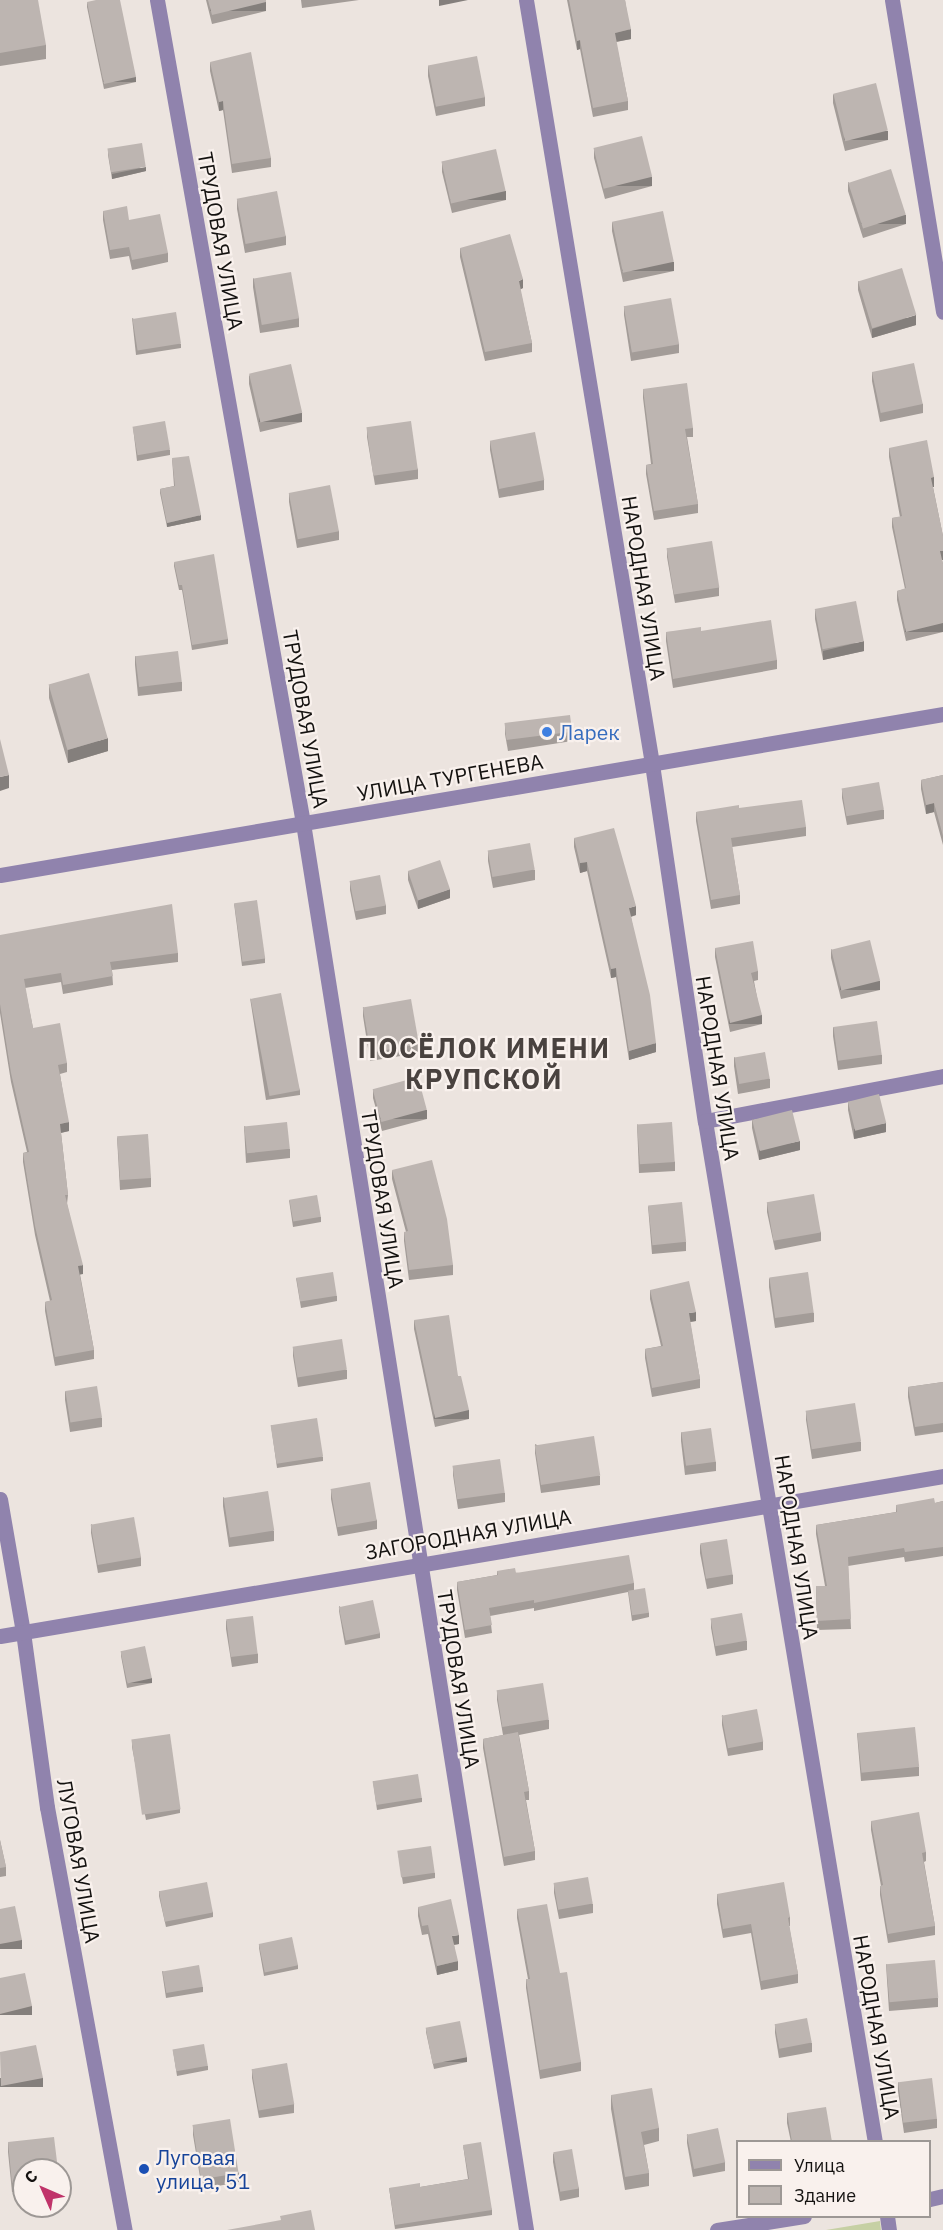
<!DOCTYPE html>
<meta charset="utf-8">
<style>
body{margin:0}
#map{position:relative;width:943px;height:2230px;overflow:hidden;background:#ece4df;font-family:"IBM Plex Sans",sans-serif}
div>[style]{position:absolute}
.green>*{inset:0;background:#c6d0a4}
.minor>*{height:15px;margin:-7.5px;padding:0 7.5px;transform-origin:7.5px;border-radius:7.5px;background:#9083ad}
.wall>*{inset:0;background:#a39c98}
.shaded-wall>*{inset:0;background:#847f7c;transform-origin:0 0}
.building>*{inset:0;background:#bdb5b1;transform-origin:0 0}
.dots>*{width:16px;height:16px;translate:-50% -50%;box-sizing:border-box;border:3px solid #f9f1ed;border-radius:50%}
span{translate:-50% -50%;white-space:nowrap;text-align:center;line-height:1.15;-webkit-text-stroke:4.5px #f9f1ed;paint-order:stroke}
.street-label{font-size:21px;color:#141210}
.shop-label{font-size:21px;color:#366cbe}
.left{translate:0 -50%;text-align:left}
.transit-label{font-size:21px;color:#164399}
.district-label{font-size:27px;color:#49423f;font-weight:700;letter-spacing:1.5px}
.legend{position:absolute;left:736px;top:2140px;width:195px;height:78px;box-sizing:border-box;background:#f9f1ed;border:2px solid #9d9895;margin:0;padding:8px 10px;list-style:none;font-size:18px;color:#141210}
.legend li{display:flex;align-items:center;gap:12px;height:30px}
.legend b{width:30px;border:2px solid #9d9895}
.north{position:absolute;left:12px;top:2158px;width:60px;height:60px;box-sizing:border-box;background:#f9f1ed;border:2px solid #9d9895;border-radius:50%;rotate:315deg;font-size:16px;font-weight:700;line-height:24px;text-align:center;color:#141210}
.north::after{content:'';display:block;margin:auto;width:21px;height:27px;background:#c0346a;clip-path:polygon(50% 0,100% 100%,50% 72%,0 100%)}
</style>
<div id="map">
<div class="green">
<div style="clip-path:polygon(880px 2221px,881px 2230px,826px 2230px)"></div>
</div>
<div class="minor">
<div style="left:157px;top:0;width:836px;rotate:79.94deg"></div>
<div style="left:303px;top:823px;width:1425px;rotate:80.99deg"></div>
<div style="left:526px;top:0;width:774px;rotate:80.63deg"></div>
<div style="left:652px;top:764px;width:361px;rotate:81.6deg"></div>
<div style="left:705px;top:1121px;width:1035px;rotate:80.55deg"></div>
<div style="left:892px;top:0;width:316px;rotate:80.7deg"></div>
<div style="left:0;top:875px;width:957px;rotate:-9.69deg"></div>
<div style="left:705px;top:1121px;width:242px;rotate:-10.7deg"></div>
<div style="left:0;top:1499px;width:135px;rotate:80.2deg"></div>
<div style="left:23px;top:1632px;width:177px;rotate:82.2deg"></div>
<div style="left:47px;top:1807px;width:430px;rotate:79.6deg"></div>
<div style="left:0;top:1636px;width:956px;rotate:-9.63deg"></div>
<div style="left:930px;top:2199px;width:13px;rotate:-13deg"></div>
<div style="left:887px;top:2216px;width:14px;rotate:82deg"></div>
<div style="left:717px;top:2230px;width:88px;rotate:-9.1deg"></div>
</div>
<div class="wall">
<div style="clip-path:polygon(0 0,46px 45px,46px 59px,0 66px)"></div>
<div style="clip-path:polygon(206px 0,266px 0,266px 11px,212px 24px)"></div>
<div style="clip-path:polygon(301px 0,359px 0,302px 8px)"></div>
<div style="clip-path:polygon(567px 0,625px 0,631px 39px,616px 42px,628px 101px,628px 110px,593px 117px,580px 49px,577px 50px)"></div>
<div style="clip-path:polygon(87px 2px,136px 82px,104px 89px,87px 7px)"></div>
<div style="clip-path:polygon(210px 62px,271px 158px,271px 167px,232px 173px,223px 110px,219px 111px,210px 71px)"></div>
<div style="clip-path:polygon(428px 66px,485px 97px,485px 106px,436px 116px,428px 76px)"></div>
<div style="clip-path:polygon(833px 94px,888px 140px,845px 151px,833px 103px)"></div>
<div style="clip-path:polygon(594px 149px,652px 186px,605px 199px,594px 158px)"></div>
<div style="clip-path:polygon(108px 150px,146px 171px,112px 179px,108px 155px)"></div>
<div style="clip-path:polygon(442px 163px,506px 200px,452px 213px,442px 172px)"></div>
<div style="clip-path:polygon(848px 182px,906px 224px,863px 238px,848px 191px)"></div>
<div style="clip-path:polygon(237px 200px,286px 236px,286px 245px,245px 253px,237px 209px)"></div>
<div style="clip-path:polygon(103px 211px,129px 220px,168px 253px,168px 262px,132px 270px,129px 256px,110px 259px,103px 220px)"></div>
<div style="clip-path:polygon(612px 222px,674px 271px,623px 282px,612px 231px)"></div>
<div style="clip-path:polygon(460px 248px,523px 288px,520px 289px,532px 343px,532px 352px,485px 361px,460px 257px)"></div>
<div style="clip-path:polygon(253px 278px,299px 318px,299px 327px,260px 333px,253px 287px)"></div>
<div style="clip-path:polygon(858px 281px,916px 325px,872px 338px,858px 290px)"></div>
<div style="clip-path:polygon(624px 306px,679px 344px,679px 353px,631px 361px,624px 315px)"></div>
<div style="clip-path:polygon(132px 318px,181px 344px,181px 348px,136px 355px)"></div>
<div style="clip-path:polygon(872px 372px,923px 404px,923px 413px,880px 422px,872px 381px)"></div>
<div style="clip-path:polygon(249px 375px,302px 422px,260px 432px,249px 384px)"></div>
<div style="clip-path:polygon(643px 389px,693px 428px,693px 437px,687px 437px,698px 504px,698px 513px,654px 520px,646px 474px,646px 465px,651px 464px,643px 398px)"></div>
<div style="clip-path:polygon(133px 427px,170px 450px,170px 455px,137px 461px)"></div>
<div style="clip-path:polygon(367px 428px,418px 469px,418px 479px,375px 485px,367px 437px)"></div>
<div style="clip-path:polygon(490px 441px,544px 480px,544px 490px,499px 498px,490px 450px)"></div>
<div style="clip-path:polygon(889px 448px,934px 487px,933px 487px,943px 536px,943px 560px,942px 560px,943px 564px,943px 632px,906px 641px,897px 600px,897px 591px,905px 589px,892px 527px,892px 518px,900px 517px,889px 457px)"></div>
<div style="clip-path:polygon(172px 458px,201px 520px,167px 527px,160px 493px,160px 489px,174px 486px)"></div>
<div style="clip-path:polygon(289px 493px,339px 531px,339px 540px,297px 548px,289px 502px)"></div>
<div style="clip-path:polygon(667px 548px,719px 587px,719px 596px,675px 603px,667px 557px)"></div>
<div style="clip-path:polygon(174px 562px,228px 639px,228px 644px,192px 650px,182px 590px,179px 590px,174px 566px)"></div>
<div style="clip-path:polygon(815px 610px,864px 651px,823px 660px,815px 619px)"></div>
<div style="clip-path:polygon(701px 631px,777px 660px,777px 669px,673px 688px,666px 641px,666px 632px)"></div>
<div style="clip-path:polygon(135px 656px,182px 682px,182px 691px,138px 696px,135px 665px)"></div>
<div style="clip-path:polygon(49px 685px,108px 751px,68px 763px,49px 698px)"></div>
<div style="clip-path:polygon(505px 725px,572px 732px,572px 741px,508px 751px,505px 734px)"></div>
<div style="clip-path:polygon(943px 775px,943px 845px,934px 812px,926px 814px,921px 789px,921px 780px)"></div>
<div style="clip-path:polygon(842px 789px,884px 810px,884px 819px,847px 825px,842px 798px)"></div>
<div style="clip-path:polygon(739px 808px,806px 827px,806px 836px,732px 847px,740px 895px,740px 904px,711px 909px,696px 821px,696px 812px)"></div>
<div style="clip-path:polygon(574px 838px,636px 915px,631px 917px,656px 1052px,629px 1060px,616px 977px,611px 978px,587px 871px,580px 873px,574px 847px)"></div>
<div style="clip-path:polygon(488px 852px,535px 870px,535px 880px,493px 888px,488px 861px)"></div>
<div style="clip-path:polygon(408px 871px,450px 898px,418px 909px,408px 880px)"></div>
<div style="clip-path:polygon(350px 881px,386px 905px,386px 914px,356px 920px,350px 890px)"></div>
<div style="clip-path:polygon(234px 903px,265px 958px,265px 963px,242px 966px)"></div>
<div style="clip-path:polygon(0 935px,178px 953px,178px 962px,112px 970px,113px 985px,63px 994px,61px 982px,25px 988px,33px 1028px,67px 1063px,67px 1072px,60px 1074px,69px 1131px,61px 1133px,68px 1195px,67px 1204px,83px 1274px,80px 1274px,94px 1350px,94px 1359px,55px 1366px,45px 1311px,45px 1302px,50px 1301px,35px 1235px,23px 1162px,23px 1153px,27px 1152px,11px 1082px,0 1013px)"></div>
<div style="clip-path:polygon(715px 948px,758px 971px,758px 980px,754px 981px,762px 1024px,730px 1032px,715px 957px)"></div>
<div style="clip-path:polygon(831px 949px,880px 990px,841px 999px,831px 958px)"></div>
<div style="clip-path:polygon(250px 998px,300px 1090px,300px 1095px,266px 1100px)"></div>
<div style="clip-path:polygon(363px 1007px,419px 1044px,419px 1053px,370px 1061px,363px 1016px)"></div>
<div style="clip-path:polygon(833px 1027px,882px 1055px,882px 1064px,838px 1070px,833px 1036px)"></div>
<div style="clip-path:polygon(734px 1057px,770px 1079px,770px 1088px,738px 1094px,734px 1066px)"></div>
<div style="clip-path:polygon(373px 1089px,427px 1119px,382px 1131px,373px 1098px)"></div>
<div style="clip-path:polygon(848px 1101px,886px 1132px,854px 1139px,848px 1110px)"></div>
<div style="clip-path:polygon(752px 1119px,800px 1150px,759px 1160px,752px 1128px)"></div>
<div style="clip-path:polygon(637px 1124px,675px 1162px,675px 1171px,639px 1173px)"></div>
<div style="clip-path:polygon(244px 1126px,290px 1149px,290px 1158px,246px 1163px)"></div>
<div style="clip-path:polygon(117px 1137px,151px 1178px,151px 1187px,120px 1190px)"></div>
<div style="clip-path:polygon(392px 1170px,453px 1265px,453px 1275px,409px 1280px,404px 1241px,404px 1232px,406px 1232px,392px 1179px)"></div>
<div style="clip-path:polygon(289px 1200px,321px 1217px,321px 1222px,293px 1227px)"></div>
<div style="clip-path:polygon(767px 1203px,821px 1232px,821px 1241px,775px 1250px,767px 1212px)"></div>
<div style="clip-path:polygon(648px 1206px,686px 1242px,686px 1251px,652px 1254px)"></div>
<div style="clip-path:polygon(296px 1278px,337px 1296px,337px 1301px,301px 1308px)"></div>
<div style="clip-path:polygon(769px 1278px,814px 1313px,814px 1322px,775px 1328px,769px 1287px)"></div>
<div style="clip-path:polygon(650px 1290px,696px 1321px,690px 1322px,700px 1379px,700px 1388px,652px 1397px,645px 1358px,645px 1349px,661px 1346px,650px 1299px)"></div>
<div style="clip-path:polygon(414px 1320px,458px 1376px,469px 1419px,435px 1427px,414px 1329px)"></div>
<div style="clip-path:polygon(293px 1347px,347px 1370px,347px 1379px,298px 1387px,293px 1356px)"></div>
<div style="clip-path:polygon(943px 1382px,943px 1432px,915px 1436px,908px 1397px,908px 1387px)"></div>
<div style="clip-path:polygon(65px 1391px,102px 1418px,102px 1427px,70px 1432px,65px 1400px)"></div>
<div style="clip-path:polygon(806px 1411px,861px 1442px,861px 1451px,812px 1459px,806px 1420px)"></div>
<div style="clip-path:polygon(271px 1425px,323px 1457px,323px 1461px,277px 1468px)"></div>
<div style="clip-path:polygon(681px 1432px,716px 1462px,716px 1471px,685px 1475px,681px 1441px)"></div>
<div style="clip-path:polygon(535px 1444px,600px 1476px,600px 1485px,541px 1493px,535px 1453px)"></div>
<div style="clip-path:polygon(453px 1466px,505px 1493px,505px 1502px,458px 1509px,453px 1475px)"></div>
<div style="clip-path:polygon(331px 1490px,377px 1520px,377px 1529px,338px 1536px,331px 1499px)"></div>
<div style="clip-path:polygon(223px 1497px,274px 1531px,274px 1541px,229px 1547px,223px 1506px)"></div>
<div style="clip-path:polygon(943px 1501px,943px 1556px,905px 1562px,904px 1557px,848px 1566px,851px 1629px,817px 1630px,816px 1586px,825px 1586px,816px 1534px,816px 1525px,896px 1512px,896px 1505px,935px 1503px)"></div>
<div style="clip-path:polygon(91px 1524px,141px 1557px,141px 1566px,98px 1573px,91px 1533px)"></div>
<div style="clip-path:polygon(700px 1544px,733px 1575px,733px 1584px,707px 1589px,700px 1553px)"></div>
<div style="clip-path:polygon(497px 1571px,634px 1583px,634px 1590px,649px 1613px,649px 1617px,632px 1621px,628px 1592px,534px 1611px,534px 1608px,490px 1616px,492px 1633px,465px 1638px,457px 1590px,457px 1582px,497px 1575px)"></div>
<div style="clip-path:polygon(339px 1606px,380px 1633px,380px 1638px,345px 1645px,339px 1611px)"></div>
<div style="clip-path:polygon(711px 1619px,747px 1641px,747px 1650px,716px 1656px,711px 1628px)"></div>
<div style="clip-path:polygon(226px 1620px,258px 1654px,258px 1663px,232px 1667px,226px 1629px)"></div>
<div style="clip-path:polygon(121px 1651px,152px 1683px,127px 1688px,121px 1656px)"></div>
<div style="clip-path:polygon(497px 1691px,549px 1720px,549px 1729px,519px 1735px,529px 1791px,529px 1800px,526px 1800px,535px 1851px,535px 1860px,504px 1866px,483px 1748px,483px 1739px,503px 1735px,497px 1700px)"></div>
<div style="clip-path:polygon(722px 1715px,763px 1741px,763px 1750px,728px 1756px,722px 1725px)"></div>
<div style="clip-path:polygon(857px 1733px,919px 1767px,919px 1776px,861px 1781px)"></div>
<div style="clip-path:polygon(132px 1742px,180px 1809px,180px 1813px,146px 1820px,132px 1747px)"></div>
<div style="clip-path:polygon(373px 1781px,422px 1798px,422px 1802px,377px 1810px)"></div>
<div style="clip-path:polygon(871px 1821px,926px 1852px,926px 1861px,924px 1862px,935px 1926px,935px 1935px,888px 1943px,880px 1895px,880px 1886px,881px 1886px,871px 1830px)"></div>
<div style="clip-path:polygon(0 1840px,6px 1867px,6px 1876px,0 1877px)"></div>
<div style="clip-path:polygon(398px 1852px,435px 1873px,435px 1878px,403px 1884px)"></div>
<div style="clip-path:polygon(554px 1884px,593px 1904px,593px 1913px,559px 1919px,554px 1893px)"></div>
<div style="clip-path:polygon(159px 1891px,213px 1912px,213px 1917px,166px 1927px,159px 1896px)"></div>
<div style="clip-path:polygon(717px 1894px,790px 1917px,790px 1926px,789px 1926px,798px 1974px,798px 1983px,761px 1990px,751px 1933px,723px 1938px,717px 1904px)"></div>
<div style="clip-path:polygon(418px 1907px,459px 1944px,454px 1945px,458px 1970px,437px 1975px,428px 1934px,422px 1935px,418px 1916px)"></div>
<div style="clip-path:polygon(517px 1909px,581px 2062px,581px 2071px,540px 2079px,526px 1988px,526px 1979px,528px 1979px,517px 1918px)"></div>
<div style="clip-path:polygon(259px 1944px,298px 1965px,298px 1969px,264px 1976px,259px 1948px)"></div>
<div style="clip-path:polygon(886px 1964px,938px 1998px,938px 2007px,889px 2011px)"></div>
<div style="clip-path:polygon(162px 1971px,203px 1987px,203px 1992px,166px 1998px)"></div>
<div style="clip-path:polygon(775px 2024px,812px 2043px,812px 2052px,779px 2058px,775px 2033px)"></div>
<div style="clip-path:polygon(426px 2028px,467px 2062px,434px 2069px,426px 2032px)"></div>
<div style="clip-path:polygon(173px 2050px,208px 2066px,208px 2070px,177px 2076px)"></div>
<div style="clip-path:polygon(252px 2069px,294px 2104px,294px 2113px,259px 2118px,252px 2078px)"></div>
<div style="clip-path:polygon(898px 2082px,937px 2119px,937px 2128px,904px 2133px,898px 2091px)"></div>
<div style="clip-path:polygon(611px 2095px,659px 2128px,659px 2141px,644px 2145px,649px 2173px,649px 2186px,625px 2190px,611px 2109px)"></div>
<div style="clip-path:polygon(787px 2113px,832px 2142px,791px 2142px,787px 2123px)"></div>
<div style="clip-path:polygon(193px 2126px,239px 2173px,239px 2182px,202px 2189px,193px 2135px)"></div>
<div style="clip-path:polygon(687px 2134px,725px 2162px,725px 2171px,693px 2177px,687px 2143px)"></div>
<div style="clip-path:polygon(8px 2142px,24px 2170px,24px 2191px,12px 2192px,8px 2152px)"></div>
<div style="clip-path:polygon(463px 2145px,492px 2210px,492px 2215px,395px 2229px,389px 2188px,420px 2187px,468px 2179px)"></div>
<div style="clip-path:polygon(553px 2153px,579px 2188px,579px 2197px,560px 2201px,553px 2162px)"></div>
</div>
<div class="shaded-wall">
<div style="clip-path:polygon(439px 0,468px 0,439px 6px)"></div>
<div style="left:266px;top:2px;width:9px;height:56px;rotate:90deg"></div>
<div style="clip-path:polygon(631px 29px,631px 39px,615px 42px,615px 33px)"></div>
<div style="clip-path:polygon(580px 40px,580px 49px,577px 50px,577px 41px)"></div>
<div style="left:136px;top:77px;width:5px;height:33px;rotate:90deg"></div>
<div style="clip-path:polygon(223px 101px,223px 110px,219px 111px,219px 102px)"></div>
<div style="left:888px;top:131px;width:9px;height:44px;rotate:90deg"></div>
<div style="clip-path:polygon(146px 167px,146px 171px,112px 179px,112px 174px)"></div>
<div style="left:652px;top:177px;width:9px;height:49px;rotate:90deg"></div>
<div style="left:506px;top:191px;width:9px;height:56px;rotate:90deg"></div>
<div style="left:906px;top:215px;width:9px;height:45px;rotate:90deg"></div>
<div style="left:674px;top:262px;width:9px;height:52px;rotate:90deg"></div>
<div style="clip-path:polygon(523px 279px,523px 288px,519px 290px,519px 281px)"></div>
<div style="clip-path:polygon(916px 315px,916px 325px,872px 338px,872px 329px)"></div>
<div style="left:302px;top:413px;width:9px;height:43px;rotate:90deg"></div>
<div style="left:934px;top:477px;width:10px;height:3px;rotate:90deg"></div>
<div style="clip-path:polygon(201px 515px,201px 520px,167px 527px,167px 523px)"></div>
<div style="left:940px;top:551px;width:3px;height:9px"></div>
<div style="left:943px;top:623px;width:9px;height:38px;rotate:90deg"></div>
<div style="clip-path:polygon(864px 641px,864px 651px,823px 660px,823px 651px)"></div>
<div style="clip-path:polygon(108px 738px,108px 751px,68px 763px,68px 750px)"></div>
<div style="clip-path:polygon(9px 775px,9px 788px,0 791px,0 777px)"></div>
<div style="clip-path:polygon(934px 803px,934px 812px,926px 814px,926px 805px)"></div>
<div style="clip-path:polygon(587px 862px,587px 871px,580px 873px,580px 863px)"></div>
<div style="clip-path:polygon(450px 889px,450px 898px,418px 909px,418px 900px)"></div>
<div style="clip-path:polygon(636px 906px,636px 915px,629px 917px,629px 908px)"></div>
<div style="clip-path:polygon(616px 968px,616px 977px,611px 978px,611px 969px)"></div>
<div style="left:880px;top:981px;width:9px;height:40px;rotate:90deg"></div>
<div style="left:762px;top:1015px;width:9px;height:33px;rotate:90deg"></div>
<div style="clip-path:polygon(656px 1043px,656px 1052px,629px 1060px,629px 1051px)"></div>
<div style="left:427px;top:1110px;width:9px;height:47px;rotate:90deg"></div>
<div style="clip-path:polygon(69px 1122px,69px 1131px,60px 1133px,60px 1124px)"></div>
<div style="clip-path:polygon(886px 1123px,886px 1132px,854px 1139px,854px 1129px)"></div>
<div style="clip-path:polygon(800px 1141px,800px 1150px,759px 1160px,759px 1150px)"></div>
<div style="clip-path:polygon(83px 1265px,83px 1274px,78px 1275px,78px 1266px)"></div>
<div style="clip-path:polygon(696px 1312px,696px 1321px,689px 1322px,689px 1313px)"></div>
<div style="left:469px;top:1410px;width:9px;height:35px;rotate:90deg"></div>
<div style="left:152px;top:1678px;width:5px;height:25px;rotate:90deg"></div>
<div style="clip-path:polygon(459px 1935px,459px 1944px,452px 1945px,452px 1936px)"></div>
<div style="left:22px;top:1940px;width:9px;height:22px;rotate:90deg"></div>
<div style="clip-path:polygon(458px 1961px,458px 1970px,437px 1975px,437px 1966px)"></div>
<div style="left:32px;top:2006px;width:9px;height:33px;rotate:90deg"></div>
<div style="left:467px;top:2057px;width:5px;height:34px;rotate:90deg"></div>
<div style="left:43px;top:2078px;width:9px;height:43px;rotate:90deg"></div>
</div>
<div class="building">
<div style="clip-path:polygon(0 0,38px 0,46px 45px,0 53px)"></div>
<div style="clip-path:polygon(96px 0,120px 0,136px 77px,104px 84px,87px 2px)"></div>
<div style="clip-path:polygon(208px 0,266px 0,266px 2px,212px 15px)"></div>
<div style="clip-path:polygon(569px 0,625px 0,631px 29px,615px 33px,628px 101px,593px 108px,580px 40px,577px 41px)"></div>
<div style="clip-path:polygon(251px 52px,271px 158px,232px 164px,223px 101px,219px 102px,210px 62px)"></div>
<div style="left:477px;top:56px;width:42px;height:50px;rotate:79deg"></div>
<div style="left:876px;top:83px;width:49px;height:44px;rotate:76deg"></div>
<div style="left:642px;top:136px;width:42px;height:50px;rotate:76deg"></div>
<div style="left:142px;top:143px;width:24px;height:35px;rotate:81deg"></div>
<div style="left:496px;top:149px;width:43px;height:56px;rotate:77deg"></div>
<div style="left:891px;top:169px;width:48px;height:45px;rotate:72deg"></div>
<div style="left:277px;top:191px;width:46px;height:41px;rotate:79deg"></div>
<div style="clip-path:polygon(127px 206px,129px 220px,160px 214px,168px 253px,132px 260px,129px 247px,110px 250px,103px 211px)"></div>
<div style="left:663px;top:211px;width:52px;height:52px;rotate:78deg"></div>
<div style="clip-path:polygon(510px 234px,523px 279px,519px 281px,532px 343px,485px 352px,460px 248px)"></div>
<div style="left:902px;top:268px;width:49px;height:46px;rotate:73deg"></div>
<div style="left:291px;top:272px;width:47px;height:38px;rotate:80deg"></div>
<div style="left:671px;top:298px;width:47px;height:48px;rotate:80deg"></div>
<div style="left:176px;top:312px;width:32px;height:44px;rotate:81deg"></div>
<div style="left:914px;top:363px;width:42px;height:43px;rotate:78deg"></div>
<div style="left:291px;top:364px;width:50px;height:43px;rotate:77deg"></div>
<div style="clip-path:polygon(687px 383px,693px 428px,685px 429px,698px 504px,654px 511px,646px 465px,653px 464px,643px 389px)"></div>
<div style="left:165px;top:421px;width:29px;height:33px;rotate:80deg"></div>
<div style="left:411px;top:421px;width:49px;height:45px;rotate:82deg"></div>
<div style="left:535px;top:432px;width:49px;height:46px;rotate:79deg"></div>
<div style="clip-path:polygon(927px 440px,934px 477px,931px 478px,943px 536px,943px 551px,940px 551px,943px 564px,943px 623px,906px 632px,897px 591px,906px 588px,892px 518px,902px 516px,889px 448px)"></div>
<div style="clip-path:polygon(189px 456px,201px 515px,167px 523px,160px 489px,175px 486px,172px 458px)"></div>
<div style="left:330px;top:485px;width:47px;height:42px;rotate:79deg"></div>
<div style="left:712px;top:541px;width:47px;height:46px;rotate:81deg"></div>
<div style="clip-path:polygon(214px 554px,228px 639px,192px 645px,182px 585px,179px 585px,174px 562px)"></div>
<div style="left:856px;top:601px;width:41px;height:42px;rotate:79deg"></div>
<div style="clip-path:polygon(771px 620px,777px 660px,673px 679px,666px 632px,701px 627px,701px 631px)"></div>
<div style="left:178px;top:651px;width:31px;height:43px;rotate:83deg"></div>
<div style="left:89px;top:673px;width:68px;height:42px;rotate:74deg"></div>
<div style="left:570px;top:715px;width:17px;height:66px;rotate:83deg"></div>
<div style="clip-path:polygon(0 739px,9px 775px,0 777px)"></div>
<div style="clip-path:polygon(943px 775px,943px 836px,934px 803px,926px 805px,921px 780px)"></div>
<div style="left:879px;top:782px;width:28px;height:38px;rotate:80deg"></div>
<div style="clip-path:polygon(802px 800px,806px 827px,731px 838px,740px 895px,711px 900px,696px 812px,739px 805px,739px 808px)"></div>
<div style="clip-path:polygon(614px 828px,636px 906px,629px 908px,650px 995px,656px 1043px,629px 1051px,616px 968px,611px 969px,587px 862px,580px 863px,574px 838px)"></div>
<div style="left:530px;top:843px;width:27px;height:43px;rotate:80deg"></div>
<div style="left:440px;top:860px;width:31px;height:34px;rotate:71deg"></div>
<div style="left:380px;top:875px;width:31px;height:31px;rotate:79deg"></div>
<div style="left:257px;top:900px;width:59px;height:23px;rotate:82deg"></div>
<div style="clip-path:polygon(172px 904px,178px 953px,110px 962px,113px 976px,63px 985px,61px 973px,24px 979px,33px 1028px,60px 1023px,67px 1063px,58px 1065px,69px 1122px,60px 1124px,68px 1195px,65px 1195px,83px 1265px,78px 1266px,94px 1350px,55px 1357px,45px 1302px,52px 1300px,35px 1226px,23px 1153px,29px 1152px,11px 1073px,0 1004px,0 935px)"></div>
<div style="left:870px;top:940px;width:42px;height:40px;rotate:76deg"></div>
<div style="clip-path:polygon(753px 941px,758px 971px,751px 973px,762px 1015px,730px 1023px,715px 948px)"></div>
<div style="left:281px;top:993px;width:99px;height:31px;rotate:79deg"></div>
<div style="left:411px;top:999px;width:46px;height:49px;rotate:80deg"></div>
<div style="left:877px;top:1021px;width:34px;height:44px;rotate:82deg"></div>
<div style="left:765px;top:1052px;width:27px;height:31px;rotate:80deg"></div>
<div style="left:418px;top:1077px;width:34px;height:47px;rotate:75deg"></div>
<div style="left:879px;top:1094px;width:30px;height:32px;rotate:76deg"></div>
<div style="left:792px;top:1110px;width:32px;height:41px;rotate:76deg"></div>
<div style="left:287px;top:1122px;width:27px;height:43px;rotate:84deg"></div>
<div style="left:672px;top:1122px;width:40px;height:35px;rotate:86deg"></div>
<div style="left:148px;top:1134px;width:44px;height:31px;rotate:86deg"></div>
<div style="clip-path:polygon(432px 1160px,447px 1219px,453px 1265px,409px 1270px,404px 1232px,408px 1231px,392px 1170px)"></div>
<div style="left:814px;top:1194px;width:39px;height:48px;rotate:80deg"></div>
<div style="left:317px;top:1195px;width:22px;height:28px;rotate:80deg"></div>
<div style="left:682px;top:1202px;width:40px;height:34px;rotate:84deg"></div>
<div style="left:333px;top:1272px;width:24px;height:37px;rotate:81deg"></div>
<div style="left:808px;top:1272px;width:41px;height:39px;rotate:82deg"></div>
<div style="clip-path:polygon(689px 1281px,696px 1312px,689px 1313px,700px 1379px,652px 1388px,645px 1349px,663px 1346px,650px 1290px)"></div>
<div style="clip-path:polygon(449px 1315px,458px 1376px,461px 1376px,469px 1410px,435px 1418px,414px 1320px)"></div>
<div style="left:342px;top:1339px;width:31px;height:50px;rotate:81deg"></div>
<div style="clip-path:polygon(943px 1382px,943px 1423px,915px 1427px,908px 1387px)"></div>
<div style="left:97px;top:1386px;width:32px;height:32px;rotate:81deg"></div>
<div style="left:855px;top:1403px;width:39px;height:50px;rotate:81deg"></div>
<div style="left:317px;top:1418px;width:39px;height:47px;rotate:81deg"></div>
<div style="left:711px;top:1428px;width:34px;height:30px;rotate:82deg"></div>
<div style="left:594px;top:1436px;width:40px;height:60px;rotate:81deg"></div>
<div style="left:500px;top:1459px;width:34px;height:48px;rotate:82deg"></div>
<div style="left:370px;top:1482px;width:39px;height:40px;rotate:80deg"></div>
<div style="left:268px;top:1491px;width:40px;height:45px;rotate:81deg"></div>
<div style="clip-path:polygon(934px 1498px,935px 1503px,943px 1501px,943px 1547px,905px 1552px,904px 1548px,848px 1557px,851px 1619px,817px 1621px,816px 1586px,827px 1586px,816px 1525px,897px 1512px,896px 1505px)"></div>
<div style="left:134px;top:1517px;width:41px;height:44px;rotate:80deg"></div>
<div style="left:727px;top:1539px;width:36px;height:27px;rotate:81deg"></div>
<div style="clip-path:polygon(629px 1555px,634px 1583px,534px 1603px,534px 1600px,489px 1608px,492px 1625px,465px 1630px,457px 1582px,498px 1575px,497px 1571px,515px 1568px,516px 1573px)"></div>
<div style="left:645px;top:1588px;width:25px;height:17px;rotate:81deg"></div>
<div style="left:373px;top:1600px;width:34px;height:35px;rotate:78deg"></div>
<div style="left:742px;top:1613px;width:28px;height:32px;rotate:80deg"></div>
<div style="left:253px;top:1616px;width:38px;height:27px;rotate:83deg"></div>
<div style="left:145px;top:1646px;width:33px;height:25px;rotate:78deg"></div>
<div style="left:543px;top:1683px;width:37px;height:47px;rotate:81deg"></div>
<div style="left:757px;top:1709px;width:33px;height:36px;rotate:79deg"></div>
<div style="left:915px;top:1727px;width:40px;height:58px;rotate:84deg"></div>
<div style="clip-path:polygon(518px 1732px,529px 1791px,524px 1792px,535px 1851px,504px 1857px,483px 1739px)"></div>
<div style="left:170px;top:1734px;width:76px;height:39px;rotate:82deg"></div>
<div style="left:418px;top:1774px;width:24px;height:46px;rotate:81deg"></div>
<div style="clip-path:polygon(919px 1812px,926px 1852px,922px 1853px,935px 1926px,888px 1934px,880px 1886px,883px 1885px,871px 1821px)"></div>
<div style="clip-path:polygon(0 1840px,6px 1867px,0 1868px)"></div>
<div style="left:431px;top:1846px;width:27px;height:34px;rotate:82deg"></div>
<div style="left:588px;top:1877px;width:27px;height:35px;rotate:80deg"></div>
<div style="left:207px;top:1882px;width:31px;height:49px;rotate:79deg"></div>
<div style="clip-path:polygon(784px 1882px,790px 1917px,788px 1918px,798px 1974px,761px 1981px,751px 1924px,723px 1929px,717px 1894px)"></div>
<div style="clip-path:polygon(451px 1899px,459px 1935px,452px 1936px,458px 1961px,437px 1966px,428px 1925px,422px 1926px,418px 1907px)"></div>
<div style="clip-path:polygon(547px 1904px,560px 1973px,567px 1972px,581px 2062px,540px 2070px,526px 1979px,530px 1979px,517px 1909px)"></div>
<div style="clip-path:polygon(15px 1906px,22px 1940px,0 1944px,0 1909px)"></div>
<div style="left:292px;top:1937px;width:29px;height:34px;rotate:78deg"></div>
<div style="left:935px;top:1960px;width:38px;height:49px;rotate:85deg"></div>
<div style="left:199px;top:1965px;width:22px;height:37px;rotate:80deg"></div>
<div style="clip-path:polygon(25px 1973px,32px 2006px,0 2014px,0 1978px)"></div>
<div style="left:807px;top:2018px;width:25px;height:33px;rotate:79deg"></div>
<div style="left:460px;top:2021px;width:37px;height:35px;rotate:79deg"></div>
<div style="left:204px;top:2044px;width:22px;height:32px;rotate:80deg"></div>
<div style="clip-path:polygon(36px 2045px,43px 2078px,1px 2086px,0 2052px)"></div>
<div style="left:287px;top:2063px;width:42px;height:36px;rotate:80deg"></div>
<div style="left:932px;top:2078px;width:41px;height:34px;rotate:83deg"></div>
<div style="clip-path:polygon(652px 2088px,659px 2128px,641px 2132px,649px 2173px,625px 2177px,611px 2095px)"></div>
<div style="clip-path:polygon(826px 2107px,832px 2142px,792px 2142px,787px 2113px)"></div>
<div style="left:230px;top:2119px;width:55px;height:38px;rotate:81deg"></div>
<div style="left:718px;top:2128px;width:35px;height:32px;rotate:78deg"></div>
<div style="clip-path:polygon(54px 2137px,58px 2170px,24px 2170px,24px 2181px,12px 2183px,8px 2142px)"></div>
<div style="clip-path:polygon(481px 2142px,492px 2210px,395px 2225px,389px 2188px,420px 2183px,420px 2187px,469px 2179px,463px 2145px)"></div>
<div style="left:572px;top:2149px;width:40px;height:19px;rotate:80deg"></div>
<div style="clip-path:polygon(311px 2210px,315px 2230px,227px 2230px,281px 2220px,280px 2216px)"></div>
</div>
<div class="dots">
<div style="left:547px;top:732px;background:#3f7fe0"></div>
<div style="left:144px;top:2169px;background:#1a4fb4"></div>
</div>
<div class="street-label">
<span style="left:221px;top:241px;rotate:80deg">ТРУДОВАЯ УЛИЦА</span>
<span style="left:644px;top:588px;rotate:81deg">НАРОДНАЯ УЛИЦА</span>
<span style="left:306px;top:719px;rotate:80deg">ТРУДОВАЯ УЛИЦА</span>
<span style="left:450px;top:777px;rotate:-10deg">УЛИЦА ТУРГЕНЕВА</span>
<span style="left:718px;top:1068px;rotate:81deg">НАРОДНАЯ УЛИЦА</span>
<span style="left:383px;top:1199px;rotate:81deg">ТРУДОВАЯ УЛИЦА</span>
<span style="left:468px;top:1534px;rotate:-10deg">ЗАГОРОДНАЯ УЛИЦА</span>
<span style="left:797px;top:1547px;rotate:81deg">НАРОДНАЯ УЛИЦА</span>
<span style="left:459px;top:1679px;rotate:81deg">ТРУДОВАЯ УЛИЦА</span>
<span style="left:79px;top:1861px;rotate:80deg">ЛУГОВАЯ УЛИЦА</span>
<span style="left:877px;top:2027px;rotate:80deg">НАРОДНАЯ УЛИЦА</span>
</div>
<div class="shop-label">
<span class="left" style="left:559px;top:732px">Ларек</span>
</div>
<div class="transit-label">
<span class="left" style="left:156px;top:2169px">Луговая<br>улица, 51</span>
</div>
<div class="district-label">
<span style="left:484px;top:1063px">ПОСЁЛОК ИМЕНИ<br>КРУПСКОЙ</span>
</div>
<ul class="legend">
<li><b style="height:8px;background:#9083ad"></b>Улица</li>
<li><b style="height:16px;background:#bdb5b1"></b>Здание</li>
</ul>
<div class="north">С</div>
</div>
